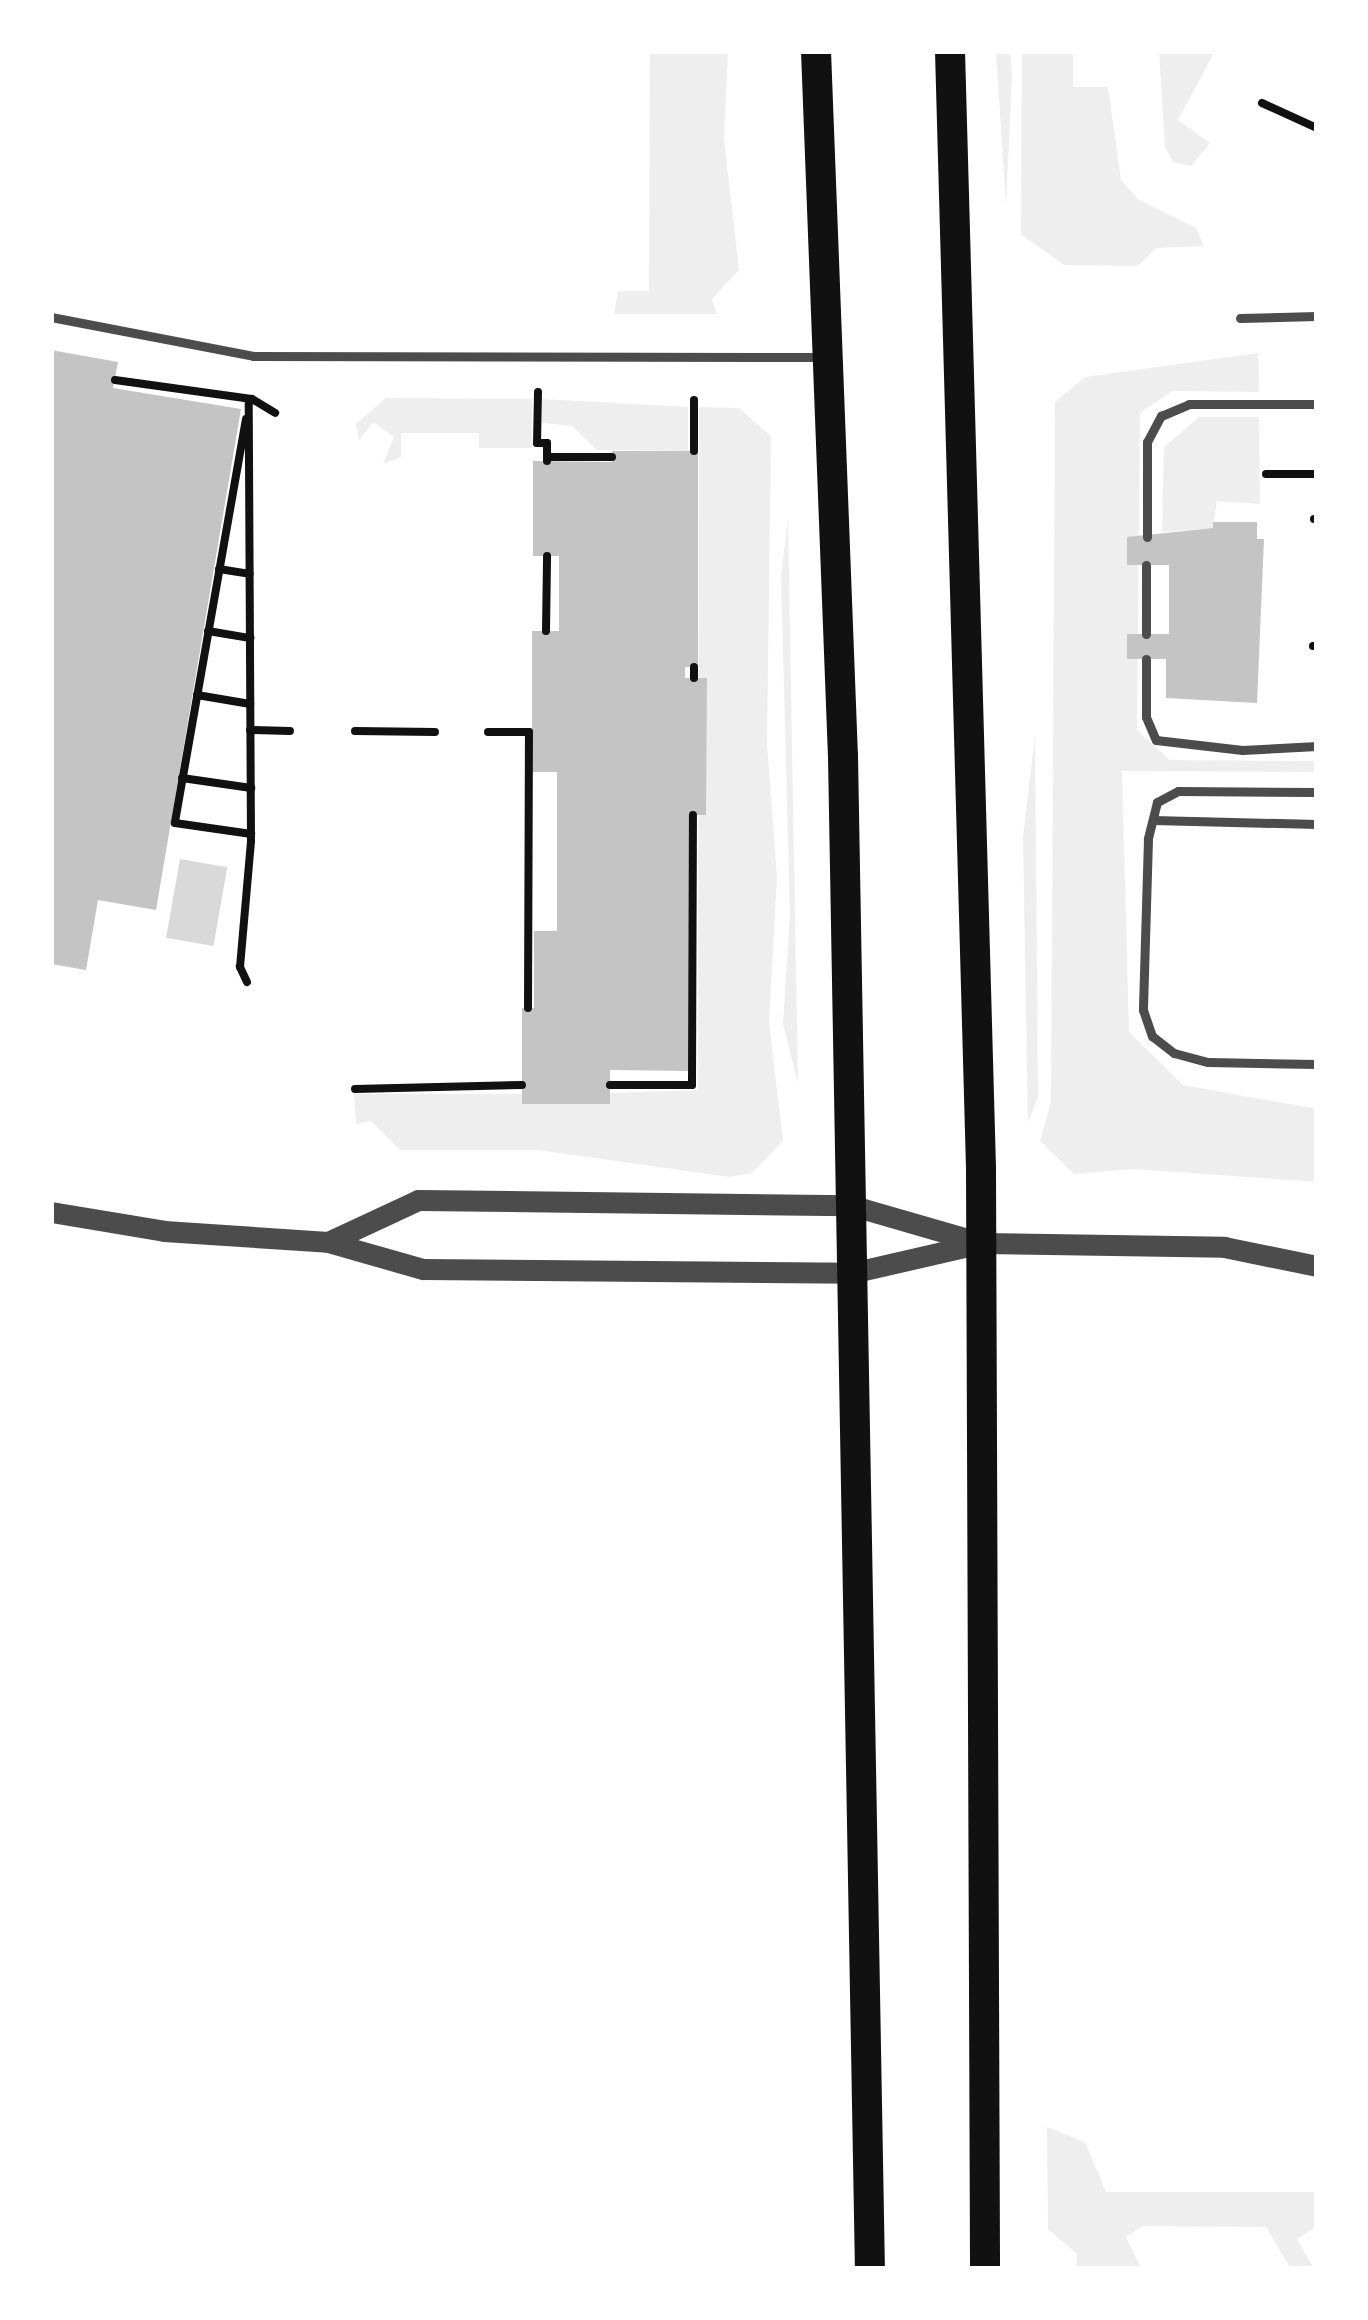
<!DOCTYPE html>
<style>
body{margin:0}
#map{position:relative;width:1368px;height:2320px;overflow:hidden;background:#fff;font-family:Cabin,sans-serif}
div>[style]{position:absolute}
.green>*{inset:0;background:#eee}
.water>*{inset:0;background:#d9d9d9;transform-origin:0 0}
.building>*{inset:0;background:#c4c4c4}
.path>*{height:8px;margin:-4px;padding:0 4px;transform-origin:4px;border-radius:4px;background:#111}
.service>*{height:9px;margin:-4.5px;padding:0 4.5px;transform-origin:4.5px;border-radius:4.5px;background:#4c4c4c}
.tertiary>*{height:21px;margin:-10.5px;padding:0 10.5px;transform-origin:10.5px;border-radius:10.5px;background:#4c4c4c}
.primary>*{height:30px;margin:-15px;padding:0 15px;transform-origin:15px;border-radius:15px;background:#111}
span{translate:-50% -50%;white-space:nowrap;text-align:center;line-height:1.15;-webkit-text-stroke:9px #fff;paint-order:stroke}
.frame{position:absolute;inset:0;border:54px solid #fff;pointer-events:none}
</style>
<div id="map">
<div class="green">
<div style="clip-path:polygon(650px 51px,728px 51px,724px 139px,739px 270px,712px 299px,717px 314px,614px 314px,618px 291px,649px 291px)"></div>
<div style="clip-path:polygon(996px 51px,1010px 51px,1012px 75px,1006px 206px)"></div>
<div style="clip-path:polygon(1022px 51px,1073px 51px,1073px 87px,1108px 87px,1121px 180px,1139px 200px,1196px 228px,1204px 246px,1156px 248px,1138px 266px,1064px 265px,1021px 234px)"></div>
<div style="clip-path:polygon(1159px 51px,1215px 51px,1178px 120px,1210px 143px,1191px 166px,1173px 162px,1165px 147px)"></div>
<div style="clip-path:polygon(1258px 353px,1259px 392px,1172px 391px,1140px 413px,1137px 730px,1170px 760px,1317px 761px,1317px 772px,1122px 771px,1129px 1032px,1183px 1085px,1317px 1109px,1317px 1182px,1133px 1169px,1074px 1174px,1040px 1141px,1051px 1102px,1055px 402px,1085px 377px)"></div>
<div style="clip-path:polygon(386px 398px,532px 399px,532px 448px,479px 448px,479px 433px,401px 433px,401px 457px,383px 464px,394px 437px,373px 422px,359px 440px,356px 424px)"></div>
<div style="clip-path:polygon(542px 399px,688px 407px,688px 451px,597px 450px,572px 426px,542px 423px)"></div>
<div style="clip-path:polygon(699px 407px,739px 408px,771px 436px,767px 743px,777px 877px,769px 1022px,783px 1141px,752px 1173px,729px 1177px,538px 1150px,400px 1150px,371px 1121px,356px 1124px,354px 1094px,522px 1094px,523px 1104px,609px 1104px,610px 1093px,698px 1090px)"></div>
<div style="clip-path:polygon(1199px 417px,1259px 417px,1260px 504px,1217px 501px,1213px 528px,1162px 532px,1164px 447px)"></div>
<div style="clip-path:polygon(788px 520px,798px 1084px,783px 1024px,790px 913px,781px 576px)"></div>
<div style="clip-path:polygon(1035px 735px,1038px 1097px,1028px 1123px,1023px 837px)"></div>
<div style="clip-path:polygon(1047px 2127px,1085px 2142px,1106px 2192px,1317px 2192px,1317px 2226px,1297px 2239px,1314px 2269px,1291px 2269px,1266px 2227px,1143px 2226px,1126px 2237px,1141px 2268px,1076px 2269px,1077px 2254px,1048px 2229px)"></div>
</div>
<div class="water">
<div style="left:180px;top:859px;width:48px;height:80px;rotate:10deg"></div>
</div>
<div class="building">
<div style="clip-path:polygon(51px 350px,118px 362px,113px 388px,241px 409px,156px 910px,98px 900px,86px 970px,51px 964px)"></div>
<div style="clip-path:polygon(612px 451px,698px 451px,698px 667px,685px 667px,685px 678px,707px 678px,706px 815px,689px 815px,689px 1071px,610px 1070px,610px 1104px,522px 1104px,522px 1008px,534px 1008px,534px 931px,557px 931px,557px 772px,532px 772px,532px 631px,559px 631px,559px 556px,533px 556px,533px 461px,612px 462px)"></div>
<div style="clip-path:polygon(1213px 522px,1257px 522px,1257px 539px,1264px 539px,1257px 703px,1166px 698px,1166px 659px,1127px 659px,1127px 634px,1169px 634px,1169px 565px,1127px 565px,1127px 537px,1213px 528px)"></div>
</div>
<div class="path">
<div style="left:1262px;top:103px;width:60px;rotate:24.4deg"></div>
<div style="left:115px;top:380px;width:138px;rotate:7.9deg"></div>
<div style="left:252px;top:399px;width:27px;rotate:31deg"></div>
<div style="left:538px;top:392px;width:51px;rotate:91.1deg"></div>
<div style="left:537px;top:443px;width:10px"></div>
<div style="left:547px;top:443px;width:18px;rotate:90deg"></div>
<div style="left:694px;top:400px;width:51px;rotate:90deg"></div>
<div style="left:246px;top:419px;width:410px;rotate:100deg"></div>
<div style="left:175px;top:823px;width:77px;rotate:8.2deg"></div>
<div style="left:548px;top:457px;width:64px"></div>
<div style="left:1266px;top:474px;width:51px"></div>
<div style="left:1314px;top:519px;width:3px"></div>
<div style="left:219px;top:569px;width:31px;rotate:9deg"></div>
<div style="left:208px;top:631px;width:43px;rotate:9.5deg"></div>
<div style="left:546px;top:631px;width:75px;rotate:-89.2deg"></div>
<div style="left:1313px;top:646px;width:4px"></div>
<div style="left:694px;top:667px;width:11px;rotate:90deg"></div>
<div style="left:197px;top:695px;width:54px;rotate:9.6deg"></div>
<div style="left:250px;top:730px;width:40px;rotate:1.4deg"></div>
<div style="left:355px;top:731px;width:80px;rotate:0.7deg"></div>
<div style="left:488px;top:732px;width:41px"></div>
<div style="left:182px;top:778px;width:70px;rotate:8.2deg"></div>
<div style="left:247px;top:982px;width:17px;rotate:-115deg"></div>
<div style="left:240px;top:967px;width:126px;rotate:-85deg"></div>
<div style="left:251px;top:841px;width:441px;rotate:-90.3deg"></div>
<div style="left:528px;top:1008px;width:276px;rotate:-89.8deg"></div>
<div style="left:610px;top:1085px;width:82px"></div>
<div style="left:692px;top:1085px;width:270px;rotate:-89.8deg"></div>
<div style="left:355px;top:1089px;width:167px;rotate:-1.4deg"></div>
</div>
<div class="service">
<div style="left:51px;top:317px;width:206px;rotate:10.9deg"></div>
<div style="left:253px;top:356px;width:566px;rotate:0.1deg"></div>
<div style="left:1240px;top:318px;width:77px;rotate:-1.5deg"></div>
<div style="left:1147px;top:537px;width:95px;rotate:-90deg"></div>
<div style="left:1147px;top:442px;width:30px;rotate:-62deg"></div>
<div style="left:1161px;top:416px;width:30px;rotate:-23deg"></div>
<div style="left:1189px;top:404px;width:128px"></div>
<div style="left:1146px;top:634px;width:69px;rotate:-90deg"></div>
<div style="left:1146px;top:659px;width:58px;rotate:90deg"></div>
<div style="left:1146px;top:717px;width:25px;rotate:67deg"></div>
<div style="left:1156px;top:740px;width:87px;rotate:6.6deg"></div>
<div style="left:1242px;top:750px;width:75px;rotate:-3.1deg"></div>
<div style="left:1317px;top:792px;width:139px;rotate:-179.6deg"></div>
<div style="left:1178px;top:791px;width:24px;rotate:152deg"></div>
<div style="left:1157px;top:802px;width:38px;rotate:104deg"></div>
<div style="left:1148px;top:839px;width:171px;rotate:91.7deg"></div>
<div style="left:1143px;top:1010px;width:28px;rotate:71deg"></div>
<div style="left:1152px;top:1036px;width:28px;rotate:38deg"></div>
<div style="left:1174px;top:1053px;width:35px;rotate:15deg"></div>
<div style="left:1208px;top:1062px;width:109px;rotate:1.1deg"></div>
<div style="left:1153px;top:820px;width:164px;rotate:1.4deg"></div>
</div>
<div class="tertiary">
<div style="left:51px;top:1212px;width:115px;rotate:9.5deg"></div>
<div style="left:164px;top:1231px;width:164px;rotate:3.8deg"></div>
<div style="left:328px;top:1242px;width:99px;rotate:15.9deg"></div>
<div style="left:423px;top:1269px;width:428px;rotate:0.5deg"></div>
<div style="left:851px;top:1273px;width:134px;rotate:-12.9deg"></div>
<div style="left:982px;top:1243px;width:242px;rotate:0.9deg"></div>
<div style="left:1224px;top:1247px;width:95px;rotate:11.5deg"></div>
<div style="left:328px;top:1242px;width:99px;rotate:-25deg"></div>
<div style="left:418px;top:1200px;width:432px;rotate:0.7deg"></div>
<div style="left:850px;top:1205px;width:130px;rotate:16.1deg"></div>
</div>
<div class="primary">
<div style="left:816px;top:51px;width:706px;rotate:87.81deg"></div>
<div style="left:843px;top:756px;width:1513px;rotate:88.98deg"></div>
<div style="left:950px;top:51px;width:1118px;rotate:88.41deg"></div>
<div style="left:981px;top:1169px;width:1100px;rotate:89.79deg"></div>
</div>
<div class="frame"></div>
</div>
